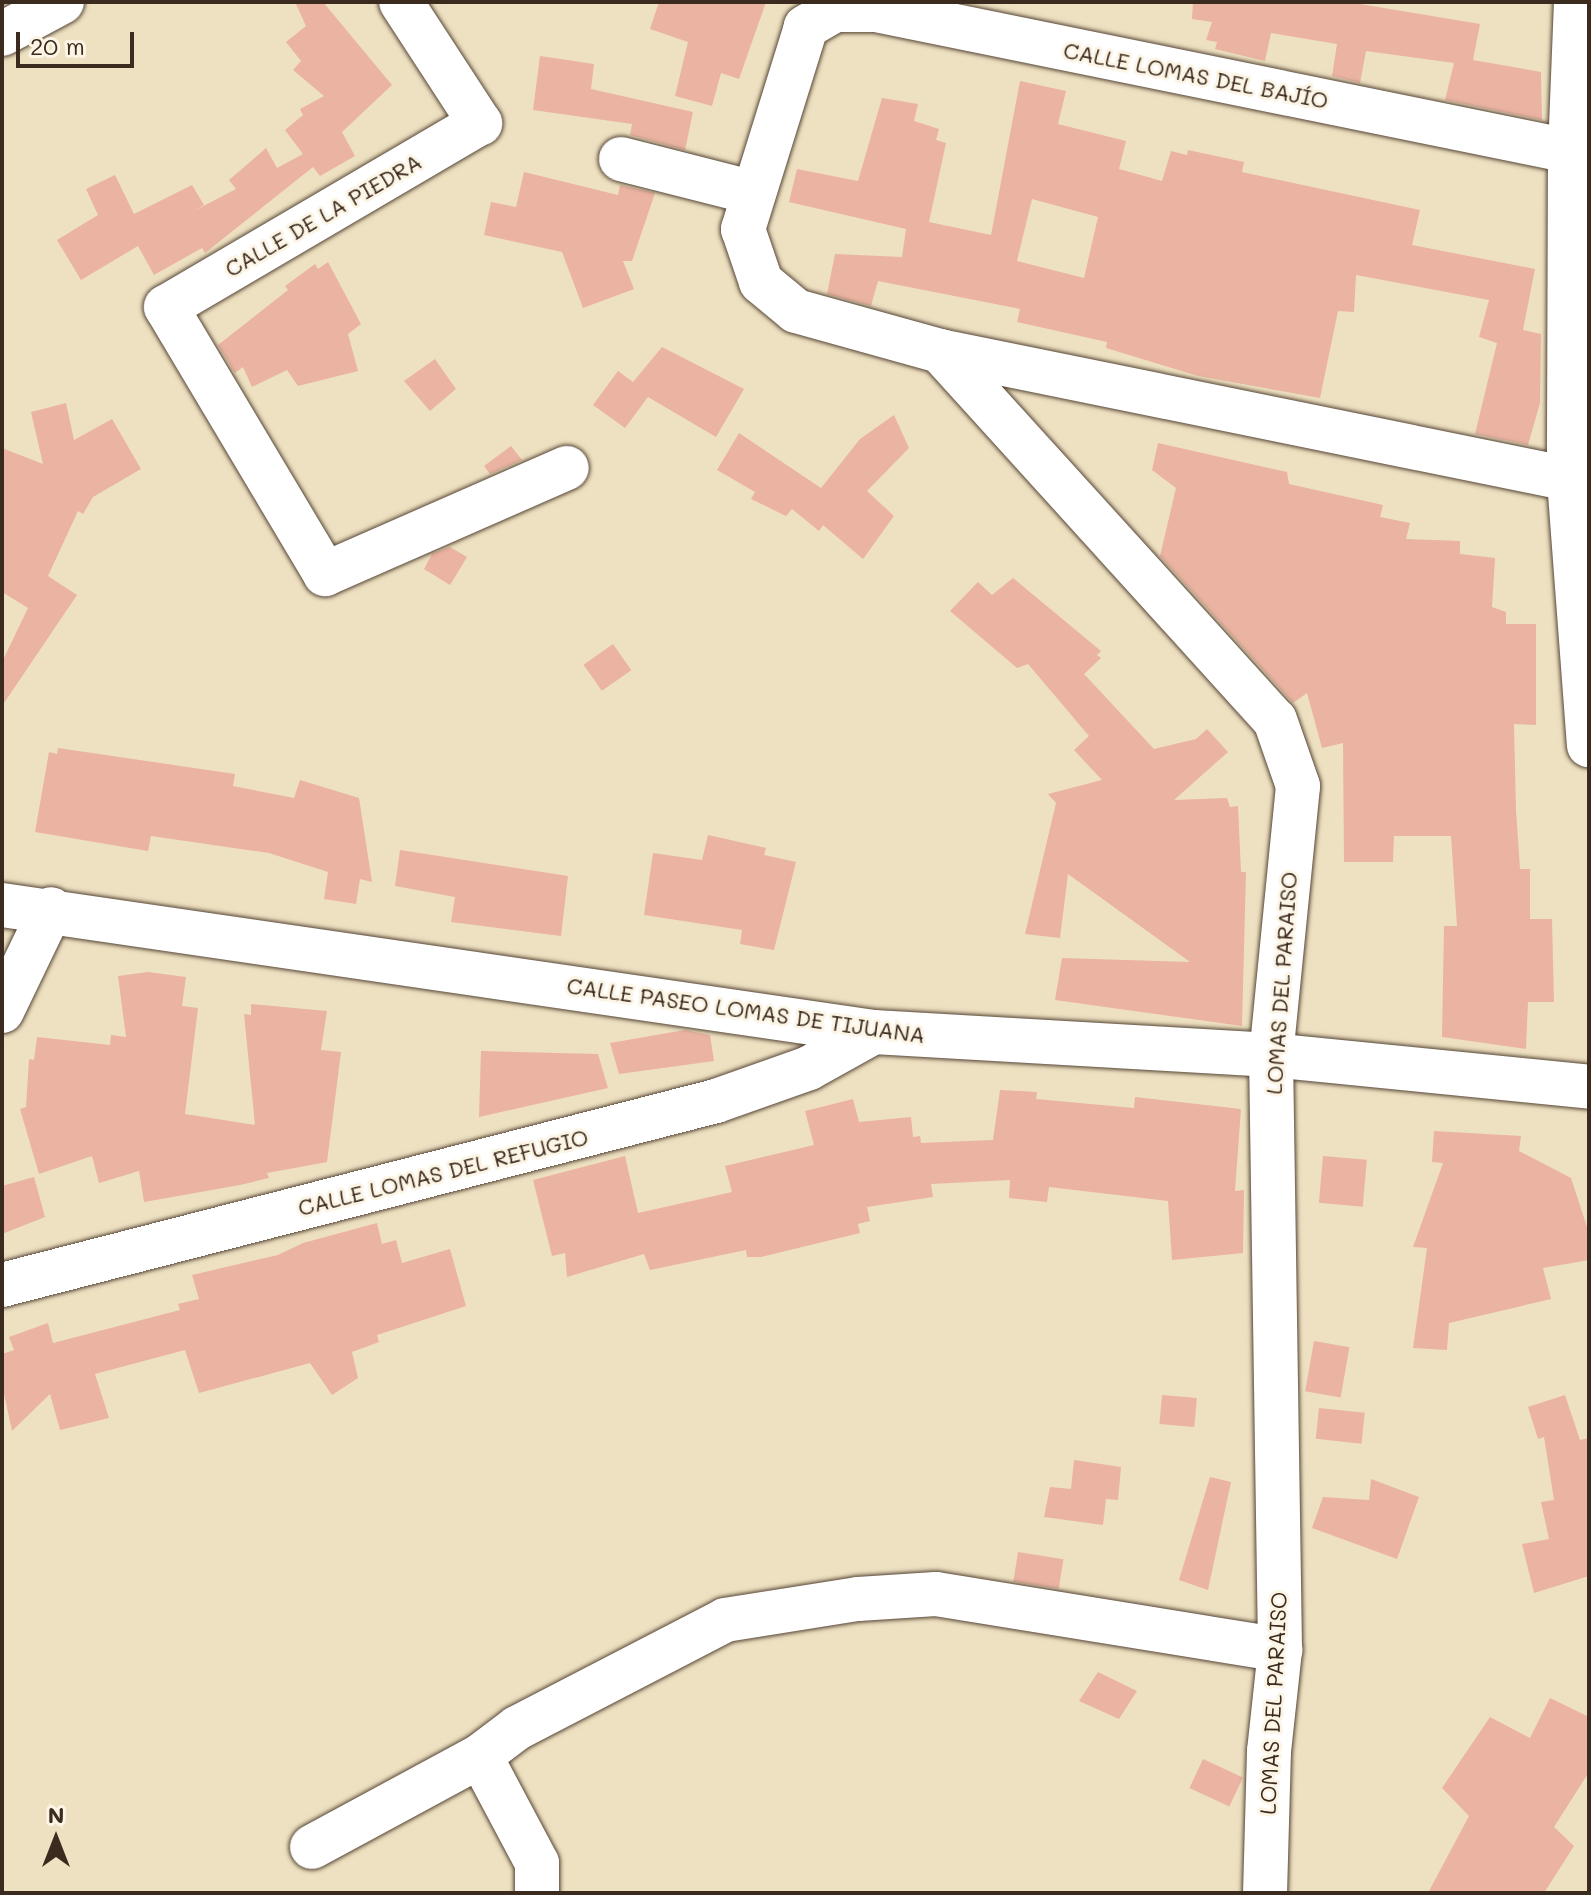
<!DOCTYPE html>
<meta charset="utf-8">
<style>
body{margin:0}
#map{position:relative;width:1591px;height:1895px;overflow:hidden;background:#eee1c1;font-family:Mali,sans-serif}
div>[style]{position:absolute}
.building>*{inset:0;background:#ebb3a2;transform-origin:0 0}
.roads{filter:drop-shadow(0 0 2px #564536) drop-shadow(0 0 2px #564536)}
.minor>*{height:44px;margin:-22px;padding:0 22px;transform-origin:22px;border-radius:22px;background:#fff}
span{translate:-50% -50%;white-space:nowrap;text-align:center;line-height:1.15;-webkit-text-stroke:6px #fcf5e5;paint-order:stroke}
.street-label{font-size:22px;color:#3b2a1e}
.frame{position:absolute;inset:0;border:4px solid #3b2a1e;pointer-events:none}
.north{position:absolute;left:16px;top:1799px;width:80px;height:80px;-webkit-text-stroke:6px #fcf5e5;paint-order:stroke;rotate:0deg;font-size:22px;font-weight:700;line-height:32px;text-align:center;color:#3b2a1e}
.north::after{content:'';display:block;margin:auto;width:28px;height:36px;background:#3b2a1e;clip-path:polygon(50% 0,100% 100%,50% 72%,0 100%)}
.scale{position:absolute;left:16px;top:32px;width:118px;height:36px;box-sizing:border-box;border:4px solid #3b2a1e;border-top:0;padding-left:10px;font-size:24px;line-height:28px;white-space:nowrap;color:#3b2a1e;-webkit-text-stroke:6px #fcf5e5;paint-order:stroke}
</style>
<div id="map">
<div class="building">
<div style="clip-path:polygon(295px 2px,323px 2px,392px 85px,342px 132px,355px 156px,320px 176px,313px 167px,205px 253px,202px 248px,154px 275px,138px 246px,81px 280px,57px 240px,98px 215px,86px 189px,115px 175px,134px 214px,192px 185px,204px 205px,192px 212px,236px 189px,229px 180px,266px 148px,277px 168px,303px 154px,285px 130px,303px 115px,300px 109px,324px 96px,293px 70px,301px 61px,286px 42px,306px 26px)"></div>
<div style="clip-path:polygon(659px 2px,766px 2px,739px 79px,721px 73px,712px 106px,675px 96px,688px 42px,650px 29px)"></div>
<div style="clip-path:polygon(1193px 2px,1348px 2px,1480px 24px,1473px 60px,1541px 72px,1542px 120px,1445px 100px,1454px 63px,1366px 51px,1360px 83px,1332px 76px,1337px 44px,1271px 33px,1265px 61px,1215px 49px,1217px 42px,1206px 40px,1212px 22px,1192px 19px)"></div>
<div style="clip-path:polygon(540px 56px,594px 64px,591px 89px,693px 112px,685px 150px,630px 135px,632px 124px,533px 110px)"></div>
<div style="clip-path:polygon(evenodd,1020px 81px,1066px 91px,1058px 124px,1126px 141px,1119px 169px,1162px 181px,1171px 151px,1187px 155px,1188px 150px,1244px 162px,1242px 172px,1420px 210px,1412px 245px,1535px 269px,1523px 330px,1541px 334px,1540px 403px,1528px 445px,1475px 434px,1497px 343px,1479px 337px,1489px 300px,1356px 275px,1354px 312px,1338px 311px,1320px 398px,1198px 376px,1106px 348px,1107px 342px,1017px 322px,1020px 309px,878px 281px,871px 306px,827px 294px,835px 254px,902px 257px,906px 229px,789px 202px,797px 169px,858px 181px,882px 98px,918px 104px,914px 121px,939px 129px,936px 140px,946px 143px,929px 222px,991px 235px,1020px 81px,1032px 199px,1098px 217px,1084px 278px,1017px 261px,1032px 199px)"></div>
<div style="clip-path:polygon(524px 172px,618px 195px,620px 185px,655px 193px,632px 261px,623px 261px,634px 289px,583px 308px,562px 252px,484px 235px,491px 202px,516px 207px)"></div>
<div style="clip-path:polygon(328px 262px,361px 324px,348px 334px,358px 371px,298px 386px,287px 370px,252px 387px,243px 367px,235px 373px,218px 345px,288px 290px,285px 286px,315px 264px,318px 269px)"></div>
<div style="clip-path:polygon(662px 347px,744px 389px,716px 437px,648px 397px,625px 428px,593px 405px,618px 371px,633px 382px)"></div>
<div style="clip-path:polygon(435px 359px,456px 389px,430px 411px,404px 381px)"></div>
<div style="clip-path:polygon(66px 403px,74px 440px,112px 419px,141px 469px,93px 497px,83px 514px,78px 511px,48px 576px,77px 595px,2px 706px,2px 662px,28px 608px,2px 592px,2px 448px,43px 464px,31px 412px)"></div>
<div style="clip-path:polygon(894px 415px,909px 448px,867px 491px,894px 516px,863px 559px,823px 525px,819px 531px,792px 509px,786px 516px,751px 499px,755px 492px,717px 470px,739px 433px,821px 488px,860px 439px)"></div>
<div style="clip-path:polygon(1158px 443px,1287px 472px,1289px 484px,1383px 505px,1380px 517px,1410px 523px,1406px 539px,1460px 541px,1460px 554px,1495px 558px,1492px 607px,1506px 612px,1506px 624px,1536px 624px,1536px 725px,1514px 724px,1516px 810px,1520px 869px,1530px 869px,1530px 919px,1552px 919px,1554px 1002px,1528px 1002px,1526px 1049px,1442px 1037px,1444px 926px,1457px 926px,1451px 836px,1394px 836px,1393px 862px,1344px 862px,1343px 743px,1322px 748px,1307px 693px,1293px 703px,1160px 556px,1176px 488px,1152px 470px)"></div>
<div style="clip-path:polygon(511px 446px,522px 460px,490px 474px,484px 466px)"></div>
<div style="clip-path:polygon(450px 547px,467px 557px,450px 585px,424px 569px,432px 554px)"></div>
<div style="clip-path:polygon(1013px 578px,1101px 651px,1097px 655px,1101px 658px,1084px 674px,1154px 749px,1196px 739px,1207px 729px,1228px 752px,1174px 800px,1227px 798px,1230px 807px,1238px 806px,1241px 872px,1246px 872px,1242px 1026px,1055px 1000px,1062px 958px,1190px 962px,1068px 874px,1060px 938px,1025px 934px,1056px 803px,1048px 794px,1102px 780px,1074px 750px,1089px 736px,1028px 664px,1017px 668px,950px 611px,978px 582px,992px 595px)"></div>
<div style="left:613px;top:644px;width:32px;height:36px;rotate:55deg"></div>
<div style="clip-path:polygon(58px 748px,235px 774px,233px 786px,294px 798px,300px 780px,359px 798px,372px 882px,360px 879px,356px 904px,324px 899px,328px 872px,269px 853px,151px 836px,148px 851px,35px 832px,49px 752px,57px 754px)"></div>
<div style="clip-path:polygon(708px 835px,766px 848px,764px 855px,796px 862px,774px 950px,740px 944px,742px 930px,644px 915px,653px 853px,702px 860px)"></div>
<div style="clip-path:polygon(400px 850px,568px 876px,561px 936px,451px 922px,455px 897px,395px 886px)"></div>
<div style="clip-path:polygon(148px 972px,186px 977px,182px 1006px,198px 1008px,185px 1114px,255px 1125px,244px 1014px,251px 1015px,251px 1004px,327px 1011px,321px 1050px,341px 1052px,327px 1162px,267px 1173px,269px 1178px,240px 1185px,144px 1202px,139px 1171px,99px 1183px,92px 1156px,39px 1174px,20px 1109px,26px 1107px,29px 1059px,34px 1060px,37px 1037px,110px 1045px,111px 1035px,126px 1037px,118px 976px)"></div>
<div style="clip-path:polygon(685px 1030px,710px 1035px,714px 1061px,619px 1074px,610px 1043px)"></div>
<div style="clip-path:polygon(481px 1051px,598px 1054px,608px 1088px,479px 1117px)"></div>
<div style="clip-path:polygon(1000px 1090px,1037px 1092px,1036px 1099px,1134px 1108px,1135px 1097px,1241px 1109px,1235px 1191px,1244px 1190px,1243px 1253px,1172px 1260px,1168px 1201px,1049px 1187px,1047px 1202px,1009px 1198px,1010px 1180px,931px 1184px,933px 1197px,867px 1207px,870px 1221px,858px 1224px,860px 1233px,761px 1257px,747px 1257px,746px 1250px,650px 1270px,644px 1254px,567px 1277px,565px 1253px,552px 1256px,533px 1180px,625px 1156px,638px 1213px,732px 1192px,725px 1166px,814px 1145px,805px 1111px,853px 1099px,859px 1122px,911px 1117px,913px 1137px,920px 1136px,921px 1143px,993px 1140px)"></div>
<div style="clip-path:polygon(1434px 1131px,1521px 1136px,1519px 1151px,1571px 1178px,1589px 1233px,1589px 1260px,1543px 1268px,1551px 1299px,1449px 1323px,1447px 1350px,1413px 1348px,1427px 1248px,1413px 1247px,1443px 1163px,1432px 1162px)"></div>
<div style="left:1323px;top:1156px;width:44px;height:47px;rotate:5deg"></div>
<div style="clip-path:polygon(34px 1177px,45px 1217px,2px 1234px,2px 1186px)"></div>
<div style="clip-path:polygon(377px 1223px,382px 1244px,396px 1240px,402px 1263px,450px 1249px,466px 1306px,377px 1335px,379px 1342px,352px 1352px,358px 1378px,332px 1395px,310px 1363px,199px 1393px,185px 1350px,95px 1374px,109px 1418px,60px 1430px,50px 1394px,12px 1431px,2px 1384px,2px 1354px,14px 1350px,9px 1337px,48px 1323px,53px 1343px,180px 1310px,178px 1304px,199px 1299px,192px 1275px,278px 1255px,303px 1243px)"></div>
<div style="left:1314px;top:1341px;width:36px;height:51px;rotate:10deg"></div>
<div style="left:1162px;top:1395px;width:35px;height:29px;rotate:5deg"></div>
<div style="clip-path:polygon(1565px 1395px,1580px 1440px,1589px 1438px,1589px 1576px,1534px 1593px,1522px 1544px,1549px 1539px,1541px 1502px,1554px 1500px,1544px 1437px,1538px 1439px,1528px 1407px)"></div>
<div style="left:1319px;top:1408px;width:46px;height:31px;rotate:6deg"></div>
<div style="clip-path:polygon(1074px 1460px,1121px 1467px,1118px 1500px,1106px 1499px,1103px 1525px,1044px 1517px,1050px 1487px,1071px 1489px)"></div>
<div style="clip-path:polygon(1210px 1477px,1231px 1482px,1208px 1590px,1179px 1580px)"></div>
<div style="clip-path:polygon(1371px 1479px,1419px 1497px,1397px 1559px,1312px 1528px,1323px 1497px,1369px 1500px)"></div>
<div style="left:1018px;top:1552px;width:46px;height:30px;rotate:9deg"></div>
<div style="clip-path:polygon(1098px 1672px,1137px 1691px,1119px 1719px,1079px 1701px)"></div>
<div style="clip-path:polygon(1550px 1698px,1589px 1717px,1589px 1772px,1554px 1827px,1574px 1846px,1544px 1893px,1428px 1893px,1469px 1816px,1442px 1788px,1490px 1717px,1530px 1738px)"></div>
<div style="left:1203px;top:1759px;width:44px;height:32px;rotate:25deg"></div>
</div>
<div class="roads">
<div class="minor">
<div style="left:401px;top:2px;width:145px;rotate:56.9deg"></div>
<div style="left:480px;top:123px;width:364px;rotate:149.6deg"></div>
<div style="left:166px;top:307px;width:311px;rotate:59.2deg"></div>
<div style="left:325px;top:574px;width:264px;rotate:-23.7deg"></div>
<div style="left:1576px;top:2px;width:149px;rotate:92.3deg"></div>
<div style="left:1570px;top:151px;width:329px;rotate:90.2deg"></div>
<div style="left:1569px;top:480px;width:266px;rotate:85.7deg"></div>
<div style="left:2px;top:34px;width:68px;rotate:-28.1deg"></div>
<div style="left:1589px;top:155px;width:728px;rotate:-168.5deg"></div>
<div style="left:876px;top:10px;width:41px;rotate:180deg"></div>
<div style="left:835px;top:10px;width:34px;rotate:150deg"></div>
<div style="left:806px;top:27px;width:212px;rotate:107.3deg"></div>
<div style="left:743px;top:229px;width:56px;rotate:71.2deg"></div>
<div style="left:761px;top:282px;width:45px;rotate:39.6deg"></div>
<div style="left:796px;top:311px;width:149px;rotate:15.5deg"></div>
<div style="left:940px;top:351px;width:662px;rotate:11.5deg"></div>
<div style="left:621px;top:159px;width:137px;rotate:14.3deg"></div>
<div style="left:940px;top:351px;width:498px;rotate:47.8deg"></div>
<div style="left:1275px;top:720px;width:70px;rotate:70.8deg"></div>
<div style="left:1298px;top:786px;width:270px;rotate:95.7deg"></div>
<div style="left:1271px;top:1055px;width:595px;rotate:89.13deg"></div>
<div style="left:1280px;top:1650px;width:102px;rotate:96.2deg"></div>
<div style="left:1269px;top:1751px;width:142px;rotate:91.6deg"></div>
<div style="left:2px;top:905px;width:881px;rotate:8.29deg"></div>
<div style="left:874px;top:1032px;width:398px;rotate:3.3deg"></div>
<div style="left:1271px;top:1055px;width:320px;rotate:5.7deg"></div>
<div style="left:2px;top:1011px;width:113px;rotate:-64.3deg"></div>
<div style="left:2px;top:1285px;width:737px;rotate:-14.45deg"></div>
<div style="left:716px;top:1101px;width:99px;rotate:-19.5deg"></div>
<div style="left:809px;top:1068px;width:74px;rotate:-29deg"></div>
<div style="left:312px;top:1847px;width:191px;rotate:-28.4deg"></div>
<div style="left:537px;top:1893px;width:30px;rotate:-90deg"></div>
<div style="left:537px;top:1863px;width:121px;rotate:-118deg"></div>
<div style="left:480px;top:1756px;width:46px;rotate:-37.1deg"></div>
<div style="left:517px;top:1728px;width:234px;rotate:-27.4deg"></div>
<div style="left:725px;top:1620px;width:135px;rotate:-9deg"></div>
<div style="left:858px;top:1599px;width:78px;rotate:-3.7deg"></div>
<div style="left:936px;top:1594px;width:349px;rotate:9.2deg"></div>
</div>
</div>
<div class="street-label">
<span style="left:1196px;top:75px;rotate:11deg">CALLE LOMAS DEL BAJÍO</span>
<span style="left:323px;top:215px;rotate:-30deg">CALLE DE LA PIEDRA</span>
<span style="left:1281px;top:983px;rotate:-86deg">LOMAS DEL PARAISO</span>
<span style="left:746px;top:1010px;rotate:8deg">CALLE PASEO LOMAS DE TIJUANA</span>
<span style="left:443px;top:1172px;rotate:-14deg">CALLE LOMAS DEL REFUGIO</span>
<span style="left:1273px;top:1703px;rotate:-87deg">LOMAS DEL PARAISO</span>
</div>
<div class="frame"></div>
<div class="north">N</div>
<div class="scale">20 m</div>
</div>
